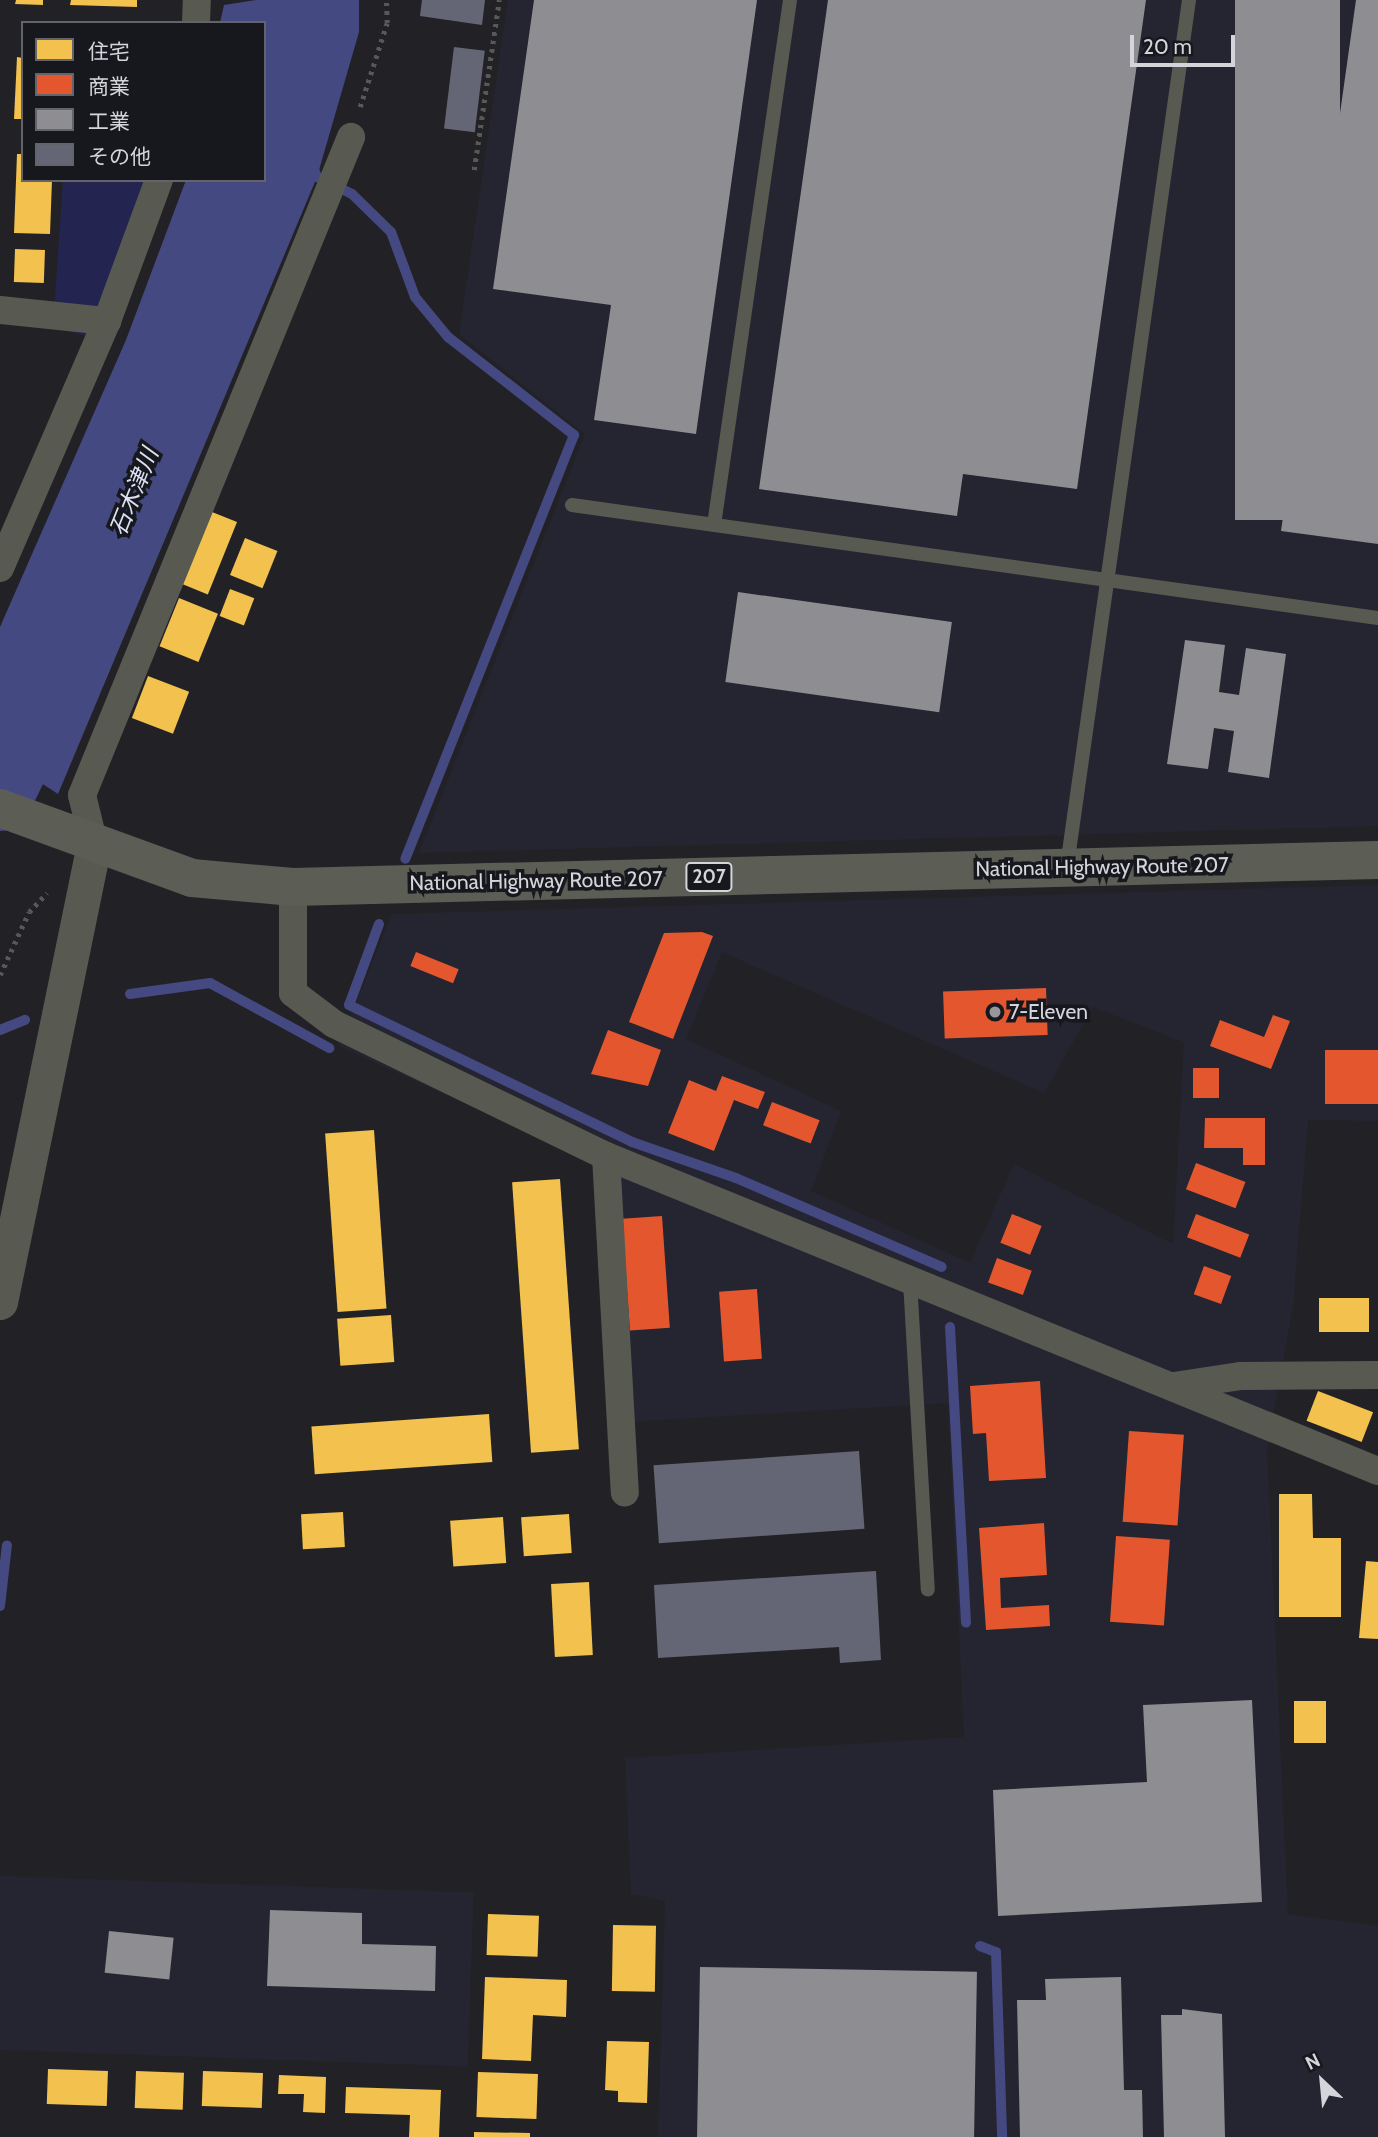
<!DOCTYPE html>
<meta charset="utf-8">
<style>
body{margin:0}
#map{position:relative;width:1378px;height:2137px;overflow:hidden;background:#222226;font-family:Cabin,"Noto Sans JP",sans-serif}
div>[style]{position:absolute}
.built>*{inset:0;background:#252531;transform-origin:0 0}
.green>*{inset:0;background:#232450}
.water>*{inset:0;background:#454981}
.homes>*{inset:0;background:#f2c14e;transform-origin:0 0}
.shops>*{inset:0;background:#e4572e;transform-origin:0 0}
.industry>*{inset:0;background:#8d8d92;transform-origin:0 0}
.stream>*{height:10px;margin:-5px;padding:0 5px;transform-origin:5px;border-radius:5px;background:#454981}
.river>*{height:63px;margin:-31.5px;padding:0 31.5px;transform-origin:31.5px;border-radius:31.5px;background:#454981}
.building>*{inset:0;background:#656675;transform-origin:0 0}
.path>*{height:4.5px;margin-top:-2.25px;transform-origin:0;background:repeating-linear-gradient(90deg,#585956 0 3.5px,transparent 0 8.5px)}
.service>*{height:14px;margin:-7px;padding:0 7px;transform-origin:7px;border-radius:7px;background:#585a52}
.minor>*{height:28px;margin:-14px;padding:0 14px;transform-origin:14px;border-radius:14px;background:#585a52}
.tertiary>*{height:35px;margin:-17.5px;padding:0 17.5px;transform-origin:17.5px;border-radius:17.5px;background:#585a52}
.trunk>*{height:38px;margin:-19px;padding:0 19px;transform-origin:19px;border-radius:19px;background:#5c5e56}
.dots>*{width:19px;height:19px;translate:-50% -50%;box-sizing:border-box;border:4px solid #17181e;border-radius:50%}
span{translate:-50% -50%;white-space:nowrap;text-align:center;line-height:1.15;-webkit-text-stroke:7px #17181e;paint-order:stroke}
.shield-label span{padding:2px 5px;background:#17181e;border:2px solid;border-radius:5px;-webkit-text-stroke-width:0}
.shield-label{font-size:19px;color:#d4d5da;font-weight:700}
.street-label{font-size:21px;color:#d4d5da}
.poi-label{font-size:21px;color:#d4d5da}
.left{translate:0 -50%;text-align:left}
.water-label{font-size:23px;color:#dee1f4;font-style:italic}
.legend{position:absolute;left:21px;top:21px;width:245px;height:161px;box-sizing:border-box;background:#17181e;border:2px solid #636469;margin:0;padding:9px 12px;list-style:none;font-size:21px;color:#d4d5da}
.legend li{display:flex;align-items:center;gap:14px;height:35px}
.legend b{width:35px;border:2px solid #636469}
.north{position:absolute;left:1287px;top:2046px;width:70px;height:70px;-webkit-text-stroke:5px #17181e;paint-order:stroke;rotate:334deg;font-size:19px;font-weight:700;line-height:28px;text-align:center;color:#d4d5da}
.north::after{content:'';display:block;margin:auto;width:24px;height:32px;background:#d4d5da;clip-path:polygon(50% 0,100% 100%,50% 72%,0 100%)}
.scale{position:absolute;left:1130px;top:35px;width:105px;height:32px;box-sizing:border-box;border:4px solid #d4d5da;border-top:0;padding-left:9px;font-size:21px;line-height:24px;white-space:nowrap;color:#d4d5da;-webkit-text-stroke:5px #17181e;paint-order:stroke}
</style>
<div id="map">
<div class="built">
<div style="clip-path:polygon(508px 0,1378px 0,1378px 826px,419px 853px,585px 434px,459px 334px)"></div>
<div style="clip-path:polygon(evenodd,1378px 885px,1378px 1121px,1308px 1120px,1293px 1306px,1267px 1449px,1288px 1914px,1378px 1926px,1378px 2137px,658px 2137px,665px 1901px,631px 1894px,625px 1758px,964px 1737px,948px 1403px,609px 1423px,597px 1164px,339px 1046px,392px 914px,1378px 885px,722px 952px,1044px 1093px,1093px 1007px,1184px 1042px,1173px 1244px,1014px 1164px,970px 1263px,811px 1191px,841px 1111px,686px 1039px,722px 952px)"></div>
<div style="left:0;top:1876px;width:474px;height:174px;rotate:2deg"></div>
</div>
<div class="green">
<div style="clip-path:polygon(63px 180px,146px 180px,88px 336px,53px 328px)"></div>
</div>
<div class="water">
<div style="clip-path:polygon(256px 0,359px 0,359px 32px,317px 177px,58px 794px,0 756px,0 627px,126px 340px,186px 180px,264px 180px,264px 23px,220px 23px,224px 5px)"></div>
</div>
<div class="homes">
<div style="clip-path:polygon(16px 0,43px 0,43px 5px,15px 4px)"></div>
<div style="clip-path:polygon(71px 0,137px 0,137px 7px,70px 5px)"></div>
<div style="clip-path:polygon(17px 57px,23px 58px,23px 119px,14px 119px)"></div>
<div style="clip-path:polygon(17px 154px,23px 154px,23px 180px,52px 180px,50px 234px,14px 233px)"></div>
<div style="left:15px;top:249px;width:30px;height:33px;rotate:2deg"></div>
<div style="left:212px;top:512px;width:27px;height:78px;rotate:22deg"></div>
<div style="left:245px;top:538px;width:35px;height:40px;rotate:22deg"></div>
<div style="left:230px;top:589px;width:26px;height:29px;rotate:21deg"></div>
<div style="left:179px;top:598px;width:42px;height:52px;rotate:22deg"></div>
<div style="left:148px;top:676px;width:44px;height:45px;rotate:21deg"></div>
<div style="left:374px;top:1130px;width:179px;height:49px;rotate:86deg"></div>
<div style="left:560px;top:1179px;width:271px;height:48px;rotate:86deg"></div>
<div style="left:1319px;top:1298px;width:50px;height:34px"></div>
<div style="left:391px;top:1315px;width:47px;height:54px;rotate:86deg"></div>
<div style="left:1318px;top:1391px;width:59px;height:32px;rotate:21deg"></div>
<div style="left:489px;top:1414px;width:48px;height:178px;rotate:86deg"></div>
<div style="clip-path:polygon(1279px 1494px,1312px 1494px,1313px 1538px,1341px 1538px,1341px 1617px,1279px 1617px)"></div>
<div style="left:343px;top:1512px;width:35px;height:42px;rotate:87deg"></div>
<div style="left:569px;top:1514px;width:39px;height:48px;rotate:86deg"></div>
<div style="left:503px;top:1517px;width:46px;height:53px;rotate:86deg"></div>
<div style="clip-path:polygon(1366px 1561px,1378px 1562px,1378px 1639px,1359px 1638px)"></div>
<div style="left:589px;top:1582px;width:73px;height:38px;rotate:87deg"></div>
<div style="left:1294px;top:1701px;width:32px;height:42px"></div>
<div style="left:488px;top:1914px;width:51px;height:41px;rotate:2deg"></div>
<div style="left:613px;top:1925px;width:43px;height:66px;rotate:1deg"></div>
<div style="clip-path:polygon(485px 1977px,567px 1980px,566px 2017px,533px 2015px,531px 2061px,482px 2059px)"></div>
<div style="clip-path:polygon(607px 2041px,649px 2042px,647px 2103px,618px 2102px,618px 2091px,605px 2090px)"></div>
<div style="left:48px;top:2069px;width:60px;height:35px;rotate:2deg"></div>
<div style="left:136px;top:2071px;width:48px;height:37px;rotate:2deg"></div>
<div style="left:203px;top:2071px;width:60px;height:35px;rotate:2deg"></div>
<div style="left:478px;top:2072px;width:60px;height:45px;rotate:2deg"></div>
<div style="clip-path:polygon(279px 2075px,326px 2077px,325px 2113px,303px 2112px,304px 2094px,278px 2094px)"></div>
<div style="clip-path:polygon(346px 2087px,441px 2090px,439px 2137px,409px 2137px,410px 2115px,345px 2113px)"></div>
<div style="clip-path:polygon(474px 2132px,530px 2133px,530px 2137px,474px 2137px)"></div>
</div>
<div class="shops">
<div style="clip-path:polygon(702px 932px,713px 936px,673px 1039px,629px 1022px,664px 933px)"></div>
<div style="left:416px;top:952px;width:46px;height:15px;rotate:22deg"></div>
<div style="left:1046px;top:988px;width:47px;height:103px;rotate:88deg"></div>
<div style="clip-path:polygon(1273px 1015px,1290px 1021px,1271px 1069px,1210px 1046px,1220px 1020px,1264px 1037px)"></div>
<div style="clip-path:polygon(608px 1030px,661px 1050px,648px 1086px,591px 1074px)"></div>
<div style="left:1325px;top:1050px;width:53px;height:54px"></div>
<div style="left:1193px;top:1068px;width:26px;height:30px"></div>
<div style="clip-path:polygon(722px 1076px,765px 1092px,758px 1109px,734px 1100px,714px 1151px,668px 1133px,689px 1080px,716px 1091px)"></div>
<div style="left:772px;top:1102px;width:51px;height:25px;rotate:21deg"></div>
<div style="clip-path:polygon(1205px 1118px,1265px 1118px,1265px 1165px,1243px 1165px,1243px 1148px,1204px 1148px)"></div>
<div style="left:1196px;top:1163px;width:53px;height:28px;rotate:21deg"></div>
<div style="left:1012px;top:1214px;width:32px;height:31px;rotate:22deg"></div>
<div style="left:1196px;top:1214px;width:57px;height:25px;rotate:21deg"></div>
<div style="left:662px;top:1216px;width:112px;height:40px;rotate:86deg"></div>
<div style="left:997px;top:1258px;width:37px;height:26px;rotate:20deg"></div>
<div style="left:1204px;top:1266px;width:29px;height:30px;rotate:20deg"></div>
<div style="left:757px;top:1289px;width:70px;height:38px;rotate:86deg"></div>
<div style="clip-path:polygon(1040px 1381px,1046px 1478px,989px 1481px,986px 1433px,973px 1434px,970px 1386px)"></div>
<div style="left:1129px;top:1431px;width:55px;height:91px;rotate:4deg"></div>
<div style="clip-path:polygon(1044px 1523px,1047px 1575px,1000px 1578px,1001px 1608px,1049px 1605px,1050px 1626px,986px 1630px,979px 1528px)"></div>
<div style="left:1116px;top:1536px;width:54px;height:86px;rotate:4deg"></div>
</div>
<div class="industry">
<div style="clip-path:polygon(534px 0,757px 0,696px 434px,594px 420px,611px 305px,493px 289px)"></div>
<div style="clip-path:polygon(828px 0,1146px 0,1077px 489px,963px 474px,957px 516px,759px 489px)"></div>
<div style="left:1235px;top:0;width:105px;height:520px"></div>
<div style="clip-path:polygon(1356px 0,1378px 0,1378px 544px,1281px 531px)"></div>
<div style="left:738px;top:592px;width:216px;height:91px;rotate:8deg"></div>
<div style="clip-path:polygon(1185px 640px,1225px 645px,1219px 692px,1239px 695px,1246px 648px,1286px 654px,1269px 778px,1228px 772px,1234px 731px,1214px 728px,1208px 769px,1167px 764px)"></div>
<div style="clip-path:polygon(1252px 1700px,1262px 1902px,998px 1916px,993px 1790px,1147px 1782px,1143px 1705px)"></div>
<div style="clip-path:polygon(270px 1910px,362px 1913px,362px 1944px,436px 1946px,435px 1991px,267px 1986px)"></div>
<div style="left:109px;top:1931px;width:65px;height:42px;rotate:6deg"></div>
<div style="left:700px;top:1967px;width:277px;height:170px;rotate:1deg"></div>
<div style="clip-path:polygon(1121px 1977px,1124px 2090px,1142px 2090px,1143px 2137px,1020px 2137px,1017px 2000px,1046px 2000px,1045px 1979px)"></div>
<div style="clip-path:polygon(1182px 2009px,1222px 2014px,1225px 2137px,1164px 2137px,1161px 2015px,1182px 2015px)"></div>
</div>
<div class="stream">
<div style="left:312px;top:164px;width:14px;rotate:69deg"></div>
<div style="left:317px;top:177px;width:39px;rotate:26deg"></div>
<div style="left:352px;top:194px;width:54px;rotate:44.3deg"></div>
<div style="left:391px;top:232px;width:69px;rotate:69.7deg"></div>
<div style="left:415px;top:297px;width:52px;rotate:50.5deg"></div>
<div style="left:448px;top:337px;width:160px;rotate:37.9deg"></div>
<div style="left:574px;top:435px;width:456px;rotate:111.7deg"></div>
<div style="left:379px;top:924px;width:86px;rotate:110.3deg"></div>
<div style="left:349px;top:1005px;width:314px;rotate:25.8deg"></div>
<div style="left:632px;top:1142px;width:110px;rotate:19.1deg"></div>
<div style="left:736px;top:1178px;width:224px;rotate:23.4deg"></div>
<div style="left:130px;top:994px;width:81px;rotate:-7.8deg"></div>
<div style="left:210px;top:983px;width:136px;rotate:28.6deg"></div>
<div style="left:0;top:1030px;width:27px;rotate:-22deg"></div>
<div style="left:950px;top:1327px;width:296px;rotate:86.9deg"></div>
<div style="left:0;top:1606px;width:61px;rotate:-83.5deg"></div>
<div style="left:980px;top:1946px;width:17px;rotate:21deg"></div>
<div style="left:996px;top:1952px;width:185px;rotate:88.1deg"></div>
</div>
<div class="river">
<div style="left:0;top:799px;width:123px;rotate:-64.1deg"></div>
</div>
<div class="building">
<div style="clip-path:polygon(422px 0,485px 0,482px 25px,420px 16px)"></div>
<div style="left:454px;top:47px;width:31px;height:82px;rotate:7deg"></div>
<div style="left:859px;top:1451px;width:78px;height:206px;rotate:86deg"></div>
<div style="clip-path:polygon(876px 1571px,881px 1660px,840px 1663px,839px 1647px,658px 1658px,654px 1585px)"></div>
</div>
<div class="path">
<div style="left:360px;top:107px;width:88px;rotate:-72.2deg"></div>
<div style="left:387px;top:23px;width:23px;rotate:-92deg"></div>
<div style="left:474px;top:170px;width:172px;rotate:-81.6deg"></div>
<div style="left:0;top:975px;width:69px;rotate:-65.3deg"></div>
<div style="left:29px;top:912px;width:26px;rotate:-47deg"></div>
</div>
<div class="service">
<div style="left:572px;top:505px;width:814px;rotate:7.98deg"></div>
<div style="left:714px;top:525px;width:530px;rotate:-81.76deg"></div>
<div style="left:1067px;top:866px;width:875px;rotate:-81.98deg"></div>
<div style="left:910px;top:1281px;width:309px;rotate:86.7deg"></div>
</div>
<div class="minor">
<div style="left:196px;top:23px;width:23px;rotate:-88deg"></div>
<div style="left:0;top:310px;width:108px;rotate:5.9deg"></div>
<div style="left:0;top:568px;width:269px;rotate:-66.6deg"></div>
<div style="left:107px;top:321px;width:150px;rotate:-69.8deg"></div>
<div style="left:94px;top:844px;width:50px;rotate:-103.8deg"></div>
<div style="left:82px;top:795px;width:711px;rotate:-67.76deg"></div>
<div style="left:293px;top:887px;width:106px;rotate:90deg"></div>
<div style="left:293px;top:993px;width:51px;rotate:37.1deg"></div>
<div style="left:334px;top:1024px;width:302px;rotate:25.9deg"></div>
<div style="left:606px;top:1156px;width:834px;rotate:22.2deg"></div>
<div style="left:606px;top:1156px;width:337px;rotate:86.8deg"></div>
<div style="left:1174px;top:1386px;width:68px;rotate:-8.5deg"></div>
<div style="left:1241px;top:1376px;width:137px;rotate:-0.4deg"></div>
</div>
<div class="tertiary">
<div style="left:0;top:1302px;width:468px;rotate:-78.4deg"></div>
</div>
<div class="trunk">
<div style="left:0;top:808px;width:204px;rotate:20deg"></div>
<div style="left:192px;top:878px;width:101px;rotate:5.1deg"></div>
<div style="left:293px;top:887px;width:1085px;rotate:-1.43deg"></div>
</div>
<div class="dots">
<div style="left:995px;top:1012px;background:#96969b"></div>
</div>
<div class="shield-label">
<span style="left:709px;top:877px">207</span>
</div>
<div class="street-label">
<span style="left:1102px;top:867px;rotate:-1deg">National Highway Route 207</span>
<span style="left:536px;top:881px;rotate:-1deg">National Highway Route 207</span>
</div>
<div class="poi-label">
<span class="left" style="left:1009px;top:1012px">7-Eleven</span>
</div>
<div class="water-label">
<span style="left:134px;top:492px;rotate:-68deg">石木津川</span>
</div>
<ul class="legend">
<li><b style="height:19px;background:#f2c14e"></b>住宅</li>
<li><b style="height:19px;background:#e4572e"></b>商業</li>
<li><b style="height:19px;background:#8d8d92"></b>工業</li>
<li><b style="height:19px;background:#656675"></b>その他</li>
</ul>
<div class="north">N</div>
<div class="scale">20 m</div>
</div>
